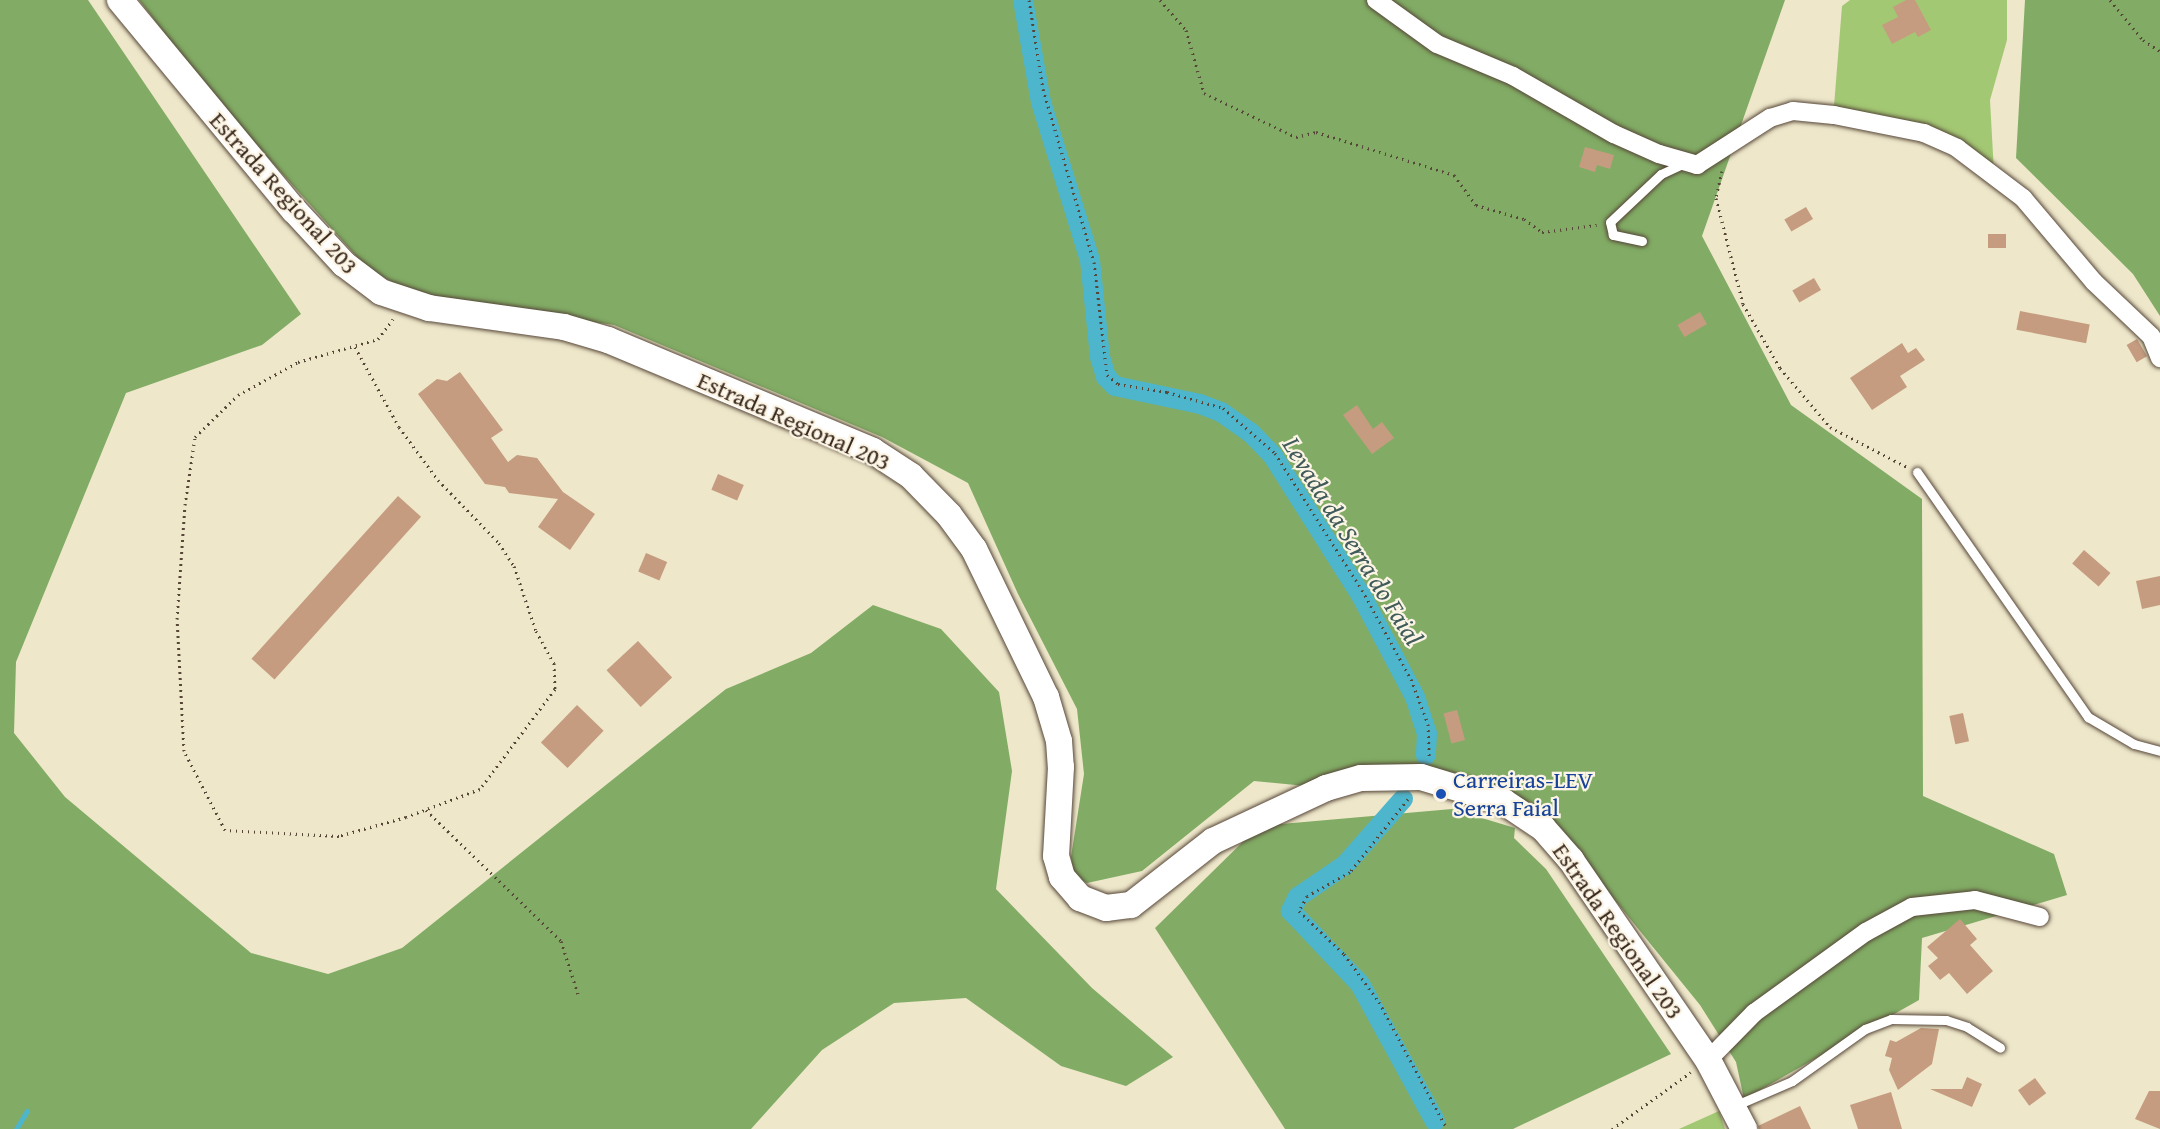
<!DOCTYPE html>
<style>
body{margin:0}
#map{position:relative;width:2160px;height:1129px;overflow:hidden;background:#eee7ca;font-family:"Gentium Book Plus",serif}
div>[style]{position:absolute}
.green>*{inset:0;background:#a3c873}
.forest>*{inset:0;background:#82ac65}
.stream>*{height:5px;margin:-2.5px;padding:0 2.5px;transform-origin:2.5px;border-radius:2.5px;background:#4db5cc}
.canal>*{height:20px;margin:-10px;padding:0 10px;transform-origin:10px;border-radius:10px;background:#4db5cc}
.building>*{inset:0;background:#c59c7f;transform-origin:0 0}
.path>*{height:3px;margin-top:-1.5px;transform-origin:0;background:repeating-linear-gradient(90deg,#564638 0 1.5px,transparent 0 6px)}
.roads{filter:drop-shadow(0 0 2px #564638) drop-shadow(0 0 2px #564638)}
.lane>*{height:9px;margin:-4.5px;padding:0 4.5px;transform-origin:4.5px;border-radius:4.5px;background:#fff}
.street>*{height:18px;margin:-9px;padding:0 9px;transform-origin:9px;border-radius:9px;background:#fff}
.secondary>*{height:26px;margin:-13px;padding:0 13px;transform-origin:13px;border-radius:13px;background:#fff}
.dots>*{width:16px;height:16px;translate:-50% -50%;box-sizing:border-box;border:3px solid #fcf5e5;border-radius:50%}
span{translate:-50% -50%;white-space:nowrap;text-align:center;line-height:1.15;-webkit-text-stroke:4.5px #fcf5e5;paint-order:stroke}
.street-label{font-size:24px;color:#3b2a1e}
.transit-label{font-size:24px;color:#164399}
.left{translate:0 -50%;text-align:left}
.water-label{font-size:26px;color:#415b5b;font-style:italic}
</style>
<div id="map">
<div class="green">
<div style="clip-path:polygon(1850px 0,2007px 0,2007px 40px,1990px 100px,1994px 173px,1926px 126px,1834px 106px,1842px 6px)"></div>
<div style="clip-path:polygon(1719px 1111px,1725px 1129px,1679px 1129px)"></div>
</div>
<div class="forest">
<div style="clip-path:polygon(0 0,88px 0,301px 314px,262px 345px,126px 393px,16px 662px,14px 733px,65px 797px,251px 953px,328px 974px,402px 948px,726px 689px,811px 653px,873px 605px,941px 629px,999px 692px,1012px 771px,996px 889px,1092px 988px,1173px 1057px,1126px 1086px,1061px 1066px,966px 998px,894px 1003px,822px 1050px,751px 1129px,0 1129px)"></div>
<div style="clip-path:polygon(139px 0,1785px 0,1702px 236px,1791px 405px,1922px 499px,1923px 796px,2054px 854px,2067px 895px,1922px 938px,1919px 1000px,1744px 1099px,1736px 1062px,1700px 1005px,1541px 809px,1418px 774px,1326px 788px,1254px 781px,1142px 871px,1087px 883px,1074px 876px,1071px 857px,1084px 774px,1077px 709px,1018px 594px,968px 483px,882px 437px,614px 325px,419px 297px,367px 268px,216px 100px)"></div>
<div style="clip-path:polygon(2025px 0,2160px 0,2160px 316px,2133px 274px,2016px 158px)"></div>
<div style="clip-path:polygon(1452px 809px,1515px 828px,1514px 838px,1546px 869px,1671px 1054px,1513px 1129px,1285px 1129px,1155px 928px,1259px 826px)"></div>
</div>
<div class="stream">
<div style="left:16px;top:1129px;width:21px;rotate:-59deg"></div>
</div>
<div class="canal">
<div style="left:1023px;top:0;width:104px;rotate:80deg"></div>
<div style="left:1041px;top:102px;width:165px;rotate:72.8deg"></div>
<div style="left:1090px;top:260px;width:98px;rotate:84.1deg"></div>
<div style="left:1100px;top:357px;width:21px;rotate:73deg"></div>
<div style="left:1106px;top:377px;width:13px;rotate:45deg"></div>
<div style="left:1115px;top:386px;width:87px;rotate:12deg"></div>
<div style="left:1200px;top:404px;width:22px;rotate:21deg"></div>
<div style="left:1221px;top:412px;width:37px;rotate:35deg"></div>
<div style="left:1251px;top:433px;width:32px;rotate:46deg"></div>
<div style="left:1273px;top:456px;width:165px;rotate:57.7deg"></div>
<div style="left:1361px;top:595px;width:115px;rotate:62.1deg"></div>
<div style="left:1415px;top:697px;width:38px;rotate:72deg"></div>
<div style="left:1427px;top:733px;width:22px;rotate:93deg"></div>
<div style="left:1403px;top:799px;width:88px;rotate:131.3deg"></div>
<div style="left:1345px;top:865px;width:57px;rotate:145.8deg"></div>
<div style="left:1298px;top:897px;width:16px;rotate:117deg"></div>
<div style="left:1291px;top:911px;width:100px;rotate:46.6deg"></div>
<div style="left:1360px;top:984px;width:156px;rotate:61.3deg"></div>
</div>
<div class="building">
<div style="clip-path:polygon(1906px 0,1915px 0,1931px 30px,1918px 37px,1915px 32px,1892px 44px,1882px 25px,1898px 17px,1893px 7px)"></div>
<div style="clip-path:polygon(1585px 147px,1614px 155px,1610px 169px,1597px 165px,1595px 172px,1579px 167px)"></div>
<div style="left:1806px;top:207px;width:14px;height:25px;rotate:60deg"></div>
<div style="left:1988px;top:234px;width:18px;height:14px"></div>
<div style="left:1814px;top:278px;width:14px;height:25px;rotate:60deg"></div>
<div style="left:2020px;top:311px;width:71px;height:19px;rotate:11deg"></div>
<div style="left:1700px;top:312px;width:14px;height:26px;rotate:60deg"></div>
<div style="left:2137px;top:339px;width:20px;height:12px;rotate:60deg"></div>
<div style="clip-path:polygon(1902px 343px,1908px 353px,1916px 348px,1925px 360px,1900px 376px,1907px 387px,1872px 410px,1850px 378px)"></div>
<div style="clip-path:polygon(460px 372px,503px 430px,491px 438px,508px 462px,517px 455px,537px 458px,563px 492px,595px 514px,570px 550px,538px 527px,558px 499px,509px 493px,505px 487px,485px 484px,418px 394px,437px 379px,447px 381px)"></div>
<div style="clip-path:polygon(1357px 405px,1373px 429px,1382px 422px,1394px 438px,1372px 454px,1343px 415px)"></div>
<div style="left:718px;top:474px;width:28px;height:17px;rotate:23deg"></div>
<div style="left:398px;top:496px;width:31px;height:219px;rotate:42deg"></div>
<div style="left:2084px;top:550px;width:35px;height:18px;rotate:41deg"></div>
<div style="left:646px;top:553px;width:23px;height:20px;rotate:23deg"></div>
<div style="clip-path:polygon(2160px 576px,2160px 605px,2142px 609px,2136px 581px)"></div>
<div style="left:638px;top:641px;width:50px;height:43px;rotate:47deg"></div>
<div style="left:577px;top:705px;width:37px;height:52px;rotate:44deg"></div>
<div style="left:1457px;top:710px;width:31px;height:14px;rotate:75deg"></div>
<div style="left:1963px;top:713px;width:29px;height:14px;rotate:78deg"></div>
<div style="clip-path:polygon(1960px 919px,1977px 939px,1970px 945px,1993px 971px,1967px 994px,1949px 973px,1940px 980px,1928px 966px,1938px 958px,1927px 947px)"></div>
<div style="clip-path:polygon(1921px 1028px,1939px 1029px,1932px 1064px,1898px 1090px,1889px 1070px,1892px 1058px,1885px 1056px,1890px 1040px,1896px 1042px)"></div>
<div style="clip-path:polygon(1967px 1077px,1982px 1084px,1972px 1107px,1930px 1089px,1962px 1089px)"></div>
<div style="left:2035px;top:1078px;width:19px;height:21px;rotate:54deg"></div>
<div style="clip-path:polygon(2149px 1091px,2160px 1091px,2160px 1129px,2135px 1119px)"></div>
<div style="clip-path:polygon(1891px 1092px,1902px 1129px,1858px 1129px,1850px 1105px)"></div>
<div style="clip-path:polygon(1800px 1106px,1811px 1129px,1759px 1129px,1758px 1126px)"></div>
</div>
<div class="path">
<div style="left:1029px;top:0;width:90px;rotate:81.1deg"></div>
<div style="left:1043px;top:89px;width:180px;rotate:73.6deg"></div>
<div style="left:1094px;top:262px;width:114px;rotate:83.4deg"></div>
<div style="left:1107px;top:375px;width:14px;rotate:39deg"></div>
<div style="left:1118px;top:384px;width:50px;rotate:9.3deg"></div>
<div style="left:1167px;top:392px;width:58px;rotate:15.9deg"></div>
<div style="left:1223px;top:408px;width:69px;rotate:40.9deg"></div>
<div style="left:1275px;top:453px;width:162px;rotate:57.6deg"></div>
<div style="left:1362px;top:590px;width:102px;rotate:61.2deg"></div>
<div style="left:1411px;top:679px;width:48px;rotate:69.3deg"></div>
<div style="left:1428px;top:724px;width:34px;rotate:88deg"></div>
<div style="left:1160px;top:0;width:40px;rotate:49deg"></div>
<div style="left:1186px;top:30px;width:66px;rotate:74.1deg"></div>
<div style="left:1204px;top:93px;width:102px;rotate:25.6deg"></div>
<div style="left:1296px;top:137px;width:21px;rotate:-14deg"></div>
<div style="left:1316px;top:132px;width:145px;rotate:17.3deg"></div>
<div style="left:1454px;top:175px;width:37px;rotate:54deg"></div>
<div style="left:1476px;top:205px;width:50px;rotate:16.3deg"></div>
<div style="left:1524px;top:219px;width:22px;rotate:36deg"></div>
<div style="left:1542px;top:232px;width:55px;rotate:-7.3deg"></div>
<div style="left:2110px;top:0;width:52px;rotate:50.5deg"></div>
<div style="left:2143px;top:40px;width:20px;rotate:33deg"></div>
<div style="left:1722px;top:171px;width:28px;rotate:103deg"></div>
<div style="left:1716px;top:198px;width:109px;rotate:75.7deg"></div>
<div style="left:1743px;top:304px;width:74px;rotate:60deg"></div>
<div style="left:1780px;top:368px;width:77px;rotate:49.7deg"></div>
<div style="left:1830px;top:427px;width:87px;rotate:27.5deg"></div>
<div style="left:355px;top:347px;width:91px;rotate:61.2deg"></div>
<div style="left:399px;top:427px;width:66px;rotate:53.7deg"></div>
<div style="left:438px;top:480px;width:88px;rotate:45.9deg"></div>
<div style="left:499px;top:543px;width:27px;rotate:57deg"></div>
<div style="left:514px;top:566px;width:69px;rotate:71.3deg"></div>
<div style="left:536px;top:631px;width:37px;rotate:61deg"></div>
<div style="left:554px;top:663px;width:26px;rotate:88deg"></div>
<div style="left:555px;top:689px;width:125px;rotate:126.9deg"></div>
<div style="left:480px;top:789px;width:79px;rotate:159.3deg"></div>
<div style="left:406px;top:817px;width:70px;rotate:164.2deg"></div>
<div style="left:339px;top:836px;width:114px;rotate:-177deg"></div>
<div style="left:225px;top:830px;width:89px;rotate:-117.4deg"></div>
<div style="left:184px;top:751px;width:132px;rotate:-93deg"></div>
<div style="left:177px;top:619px;width:114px;rotate:-86deg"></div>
<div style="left:185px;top:505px;width:69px;rotate:-81.6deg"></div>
<div style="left:195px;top:437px;width:60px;rotate:-44.3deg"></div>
<div style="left:238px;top:395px;width:68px;rotate:-28.8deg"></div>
<div style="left:298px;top:362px;width:83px;rotate:-16deg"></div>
<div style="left:378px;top:339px;width:25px;rotate:-53deg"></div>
<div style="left:1408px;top:799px;width:93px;rotate:128.5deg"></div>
<div style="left:1350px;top:872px;width:49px;rotate:150.8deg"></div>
<div style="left:1307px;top:896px;width:17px;rotate:118deg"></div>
<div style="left:1299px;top:911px;width:62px;rotate:43.7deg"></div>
<div style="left:1344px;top:954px;width:59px;rotate:53.9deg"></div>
<div style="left:1379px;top:1002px;width:144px;rotate:61.8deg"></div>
<div style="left:426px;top:810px;width:188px;rotate:44.1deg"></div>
<div style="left:561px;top:941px;width:59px;rotate:72.2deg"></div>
<div style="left:1612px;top:1129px;width:97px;rotate:-35.8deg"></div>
</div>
<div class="roads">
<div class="lane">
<div style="left:1642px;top:241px;width:30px;rotate:-168deg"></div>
<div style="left:1613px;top:235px;width:13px;rotate:-103deg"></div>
<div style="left:1610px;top:222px;width:70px;rotate:-43.3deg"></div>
<div style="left:1661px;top:174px;width:26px;rotate:-25deg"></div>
<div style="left:1917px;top:472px;width:299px;rotate:55.1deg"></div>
<div style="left:2088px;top:717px;width:53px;rotate:30.4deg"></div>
<div style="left:2134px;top:744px;width:27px;rotate:15deg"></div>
<div style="left:1734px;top:1106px;width:63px;rotate:-23.3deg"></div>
<div style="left:1792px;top:1081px;width:90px;rotate:-35.5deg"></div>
<div style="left:1865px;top:1029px;width:28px;rotate:-21deg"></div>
<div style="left:1891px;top:1019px;width:55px;rotate:1deg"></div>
<div style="left:1946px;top:1020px;width:22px;rotate:18deg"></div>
<div style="left:1967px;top:1027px;width:39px;rotate:32deg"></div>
</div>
<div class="street">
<div style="left:1376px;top:0;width:75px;rotate:35.8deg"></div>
<div style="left:1437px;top:44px;width:82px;rotate:22.8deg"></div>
<div style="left:1513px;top:76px;width:116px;rotate:29.9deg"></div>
<div style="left:1614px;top:134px;width:49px;rotate:24deg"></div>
<div style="left:1659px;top:154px;width:40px;rotate:16deg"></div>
<div style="left:1697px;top:165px;width:87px;rotate:-32.8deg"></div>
<div style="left:1770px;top:118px;width:24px;rotate:-17deg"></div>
<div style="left:1793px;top:111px;width:41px;rotate:5.6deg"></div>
<div style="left:1834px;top:115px;width:92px;rotate:11.3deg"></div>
<div style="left:1924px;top:133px;width:36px;rotate:24deg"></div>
<div style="left:1957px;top:148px;width:83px;rotate:37.1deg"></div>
<div style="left:2023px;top:198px;width:110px;rotate:49.8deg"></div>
<div style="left:2094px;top:282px;width:79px;rotate:43.5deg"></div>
<div style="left:2151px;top:336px;width:24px;rotate:68deg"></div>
<div style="left:1708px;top:1060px;width:66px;rotate:-45.6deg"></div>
<div style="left:1754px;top:1013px;width:138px;rotate:-35.9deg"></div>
<div style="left:1866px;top:932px;width:52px;rotate:-28.5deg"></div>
<div style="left:1912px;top:907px;width:63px;rotate:-6.3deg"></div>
<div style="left:1975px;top:900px;width:67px;rotate:14.7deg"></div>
</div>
<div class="secondary">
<div style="left:120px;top:0;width:273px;rotate:50.4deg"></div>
<div style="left:294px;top:210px;width:74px;rotate:47.2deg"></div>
<div style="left:344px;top:264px;width:46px;rotate:37.1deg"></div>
<div style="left:381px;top:292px;width:51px;rotate:18.4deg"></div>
<div style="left:429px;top:308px;width:136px;rotate:8deg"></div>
<div style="left:564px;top:327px;width:46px;rotate:16.5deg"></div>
<div style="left:608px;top:340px;width:287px;rotate:22.7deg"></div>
<div style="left:873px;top:451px;width:45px;rotate:33.3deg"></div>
<div style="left:911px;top:476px;width:54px;rotate:45.7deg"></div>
<div style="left:949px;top:515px;width:42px;rotate:53.7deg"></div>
<div style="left:974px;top:549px;width:165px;rotate:64.1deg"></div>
<div style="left:1046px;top:697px;width:46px;rotate:73.5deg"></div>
<div style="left:1059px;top:741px;width:26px;rotate:86deg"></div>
<div style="left:1061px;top:767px;width:89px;rotate:93.2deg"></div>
<div style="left:1056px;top:856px;width:22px;rotate:74deg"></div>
<div style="left:1062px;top:877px;width:28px;rotate:49deg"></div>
<div style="left:1080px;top:898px;width:28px;rotate:21deg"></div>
<div style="left:1106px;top:908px;width:25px;rotate:-7deg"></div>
<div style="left:1131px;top:905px;width:104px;rotate:-38deg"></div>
<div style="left:1213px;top:841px;width:125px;rotate:-25.1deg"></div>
<div style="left:1326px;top:788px;width:36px;rotate:-16deg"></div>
<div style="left:1361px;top:778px;width:60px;rotate:-1deg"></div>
<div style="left:1421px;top:777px;width:87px;rotate:16.8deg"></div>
<div style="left:1504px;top:802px;width:47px;rotate:33.7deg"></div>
<div style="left:1543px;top:828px;width:43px;rotate:48.8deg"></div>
<div style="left:1571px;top:860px;width:242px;rotate:55.6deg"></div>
<div style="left:1708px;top:1060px;width:78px;rotate:62.4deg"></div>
</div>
</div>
<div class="dots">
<div style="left:1441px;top:794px;background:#1a4fb4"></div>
</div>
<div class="street-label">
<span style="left:284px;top:193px;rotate:48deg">Estrada Regional 203</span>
<span style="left:794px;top:421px;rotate:24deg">Estrada Regional 203</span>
<span style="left:1618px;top:931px;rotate:55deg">Estrada Regional 203</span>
</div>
<div class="transit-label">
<span class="left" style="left:1453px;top:794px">Carreiras-LEV<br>Serra Faial</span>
</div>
<div class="water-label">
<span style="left:1353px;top:541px;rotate:58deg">Levada da Serra do Faial</span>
</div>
</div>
